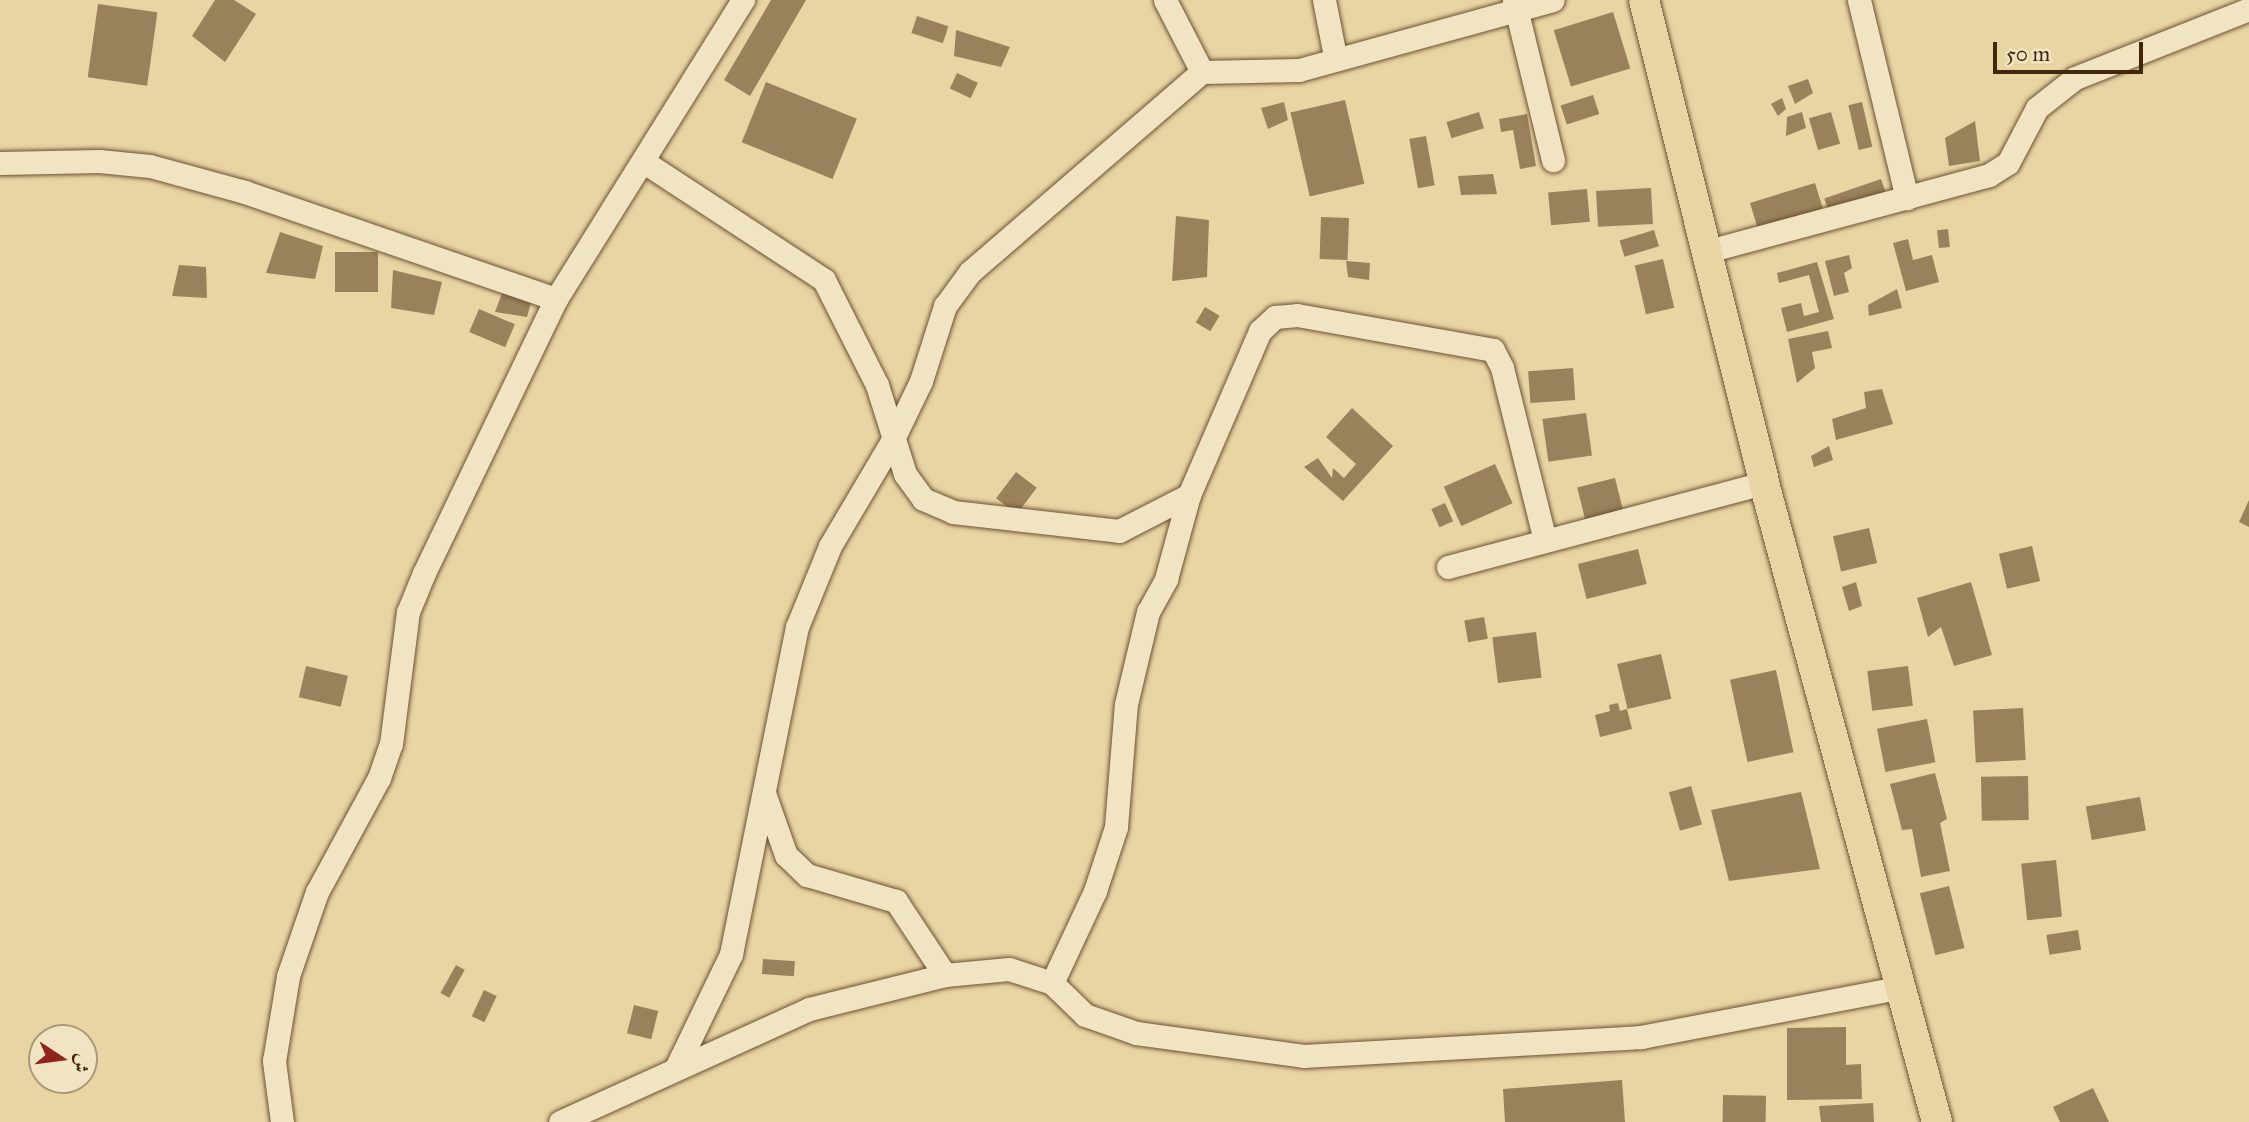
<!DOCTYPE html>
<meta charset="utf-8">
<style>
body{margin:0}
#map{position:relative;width:2249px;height:1122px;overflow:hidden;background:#e9d5a3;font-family:"IM FELL Great Primer",Amiri,serif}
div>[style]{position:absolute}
.building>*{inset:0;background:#99815b;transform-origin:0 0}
.roads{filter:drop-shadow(0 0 2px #6c5232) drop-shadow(0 0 2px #6c5232)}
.minor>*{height:23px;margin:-11.5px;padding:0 11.5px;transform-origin:11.5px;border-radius:11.5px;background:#f1e4c3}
.major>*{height:30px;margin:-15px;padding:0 15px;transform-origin:15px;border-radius:15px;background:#e9d5a3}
span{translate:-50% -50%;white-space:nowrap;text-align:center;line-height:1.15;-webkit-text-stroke:5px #f1e4c3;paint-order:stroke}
.north{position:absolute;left:28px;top:1024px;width:70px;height:70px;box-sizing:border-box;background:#f1e4c3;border:2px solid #ab987a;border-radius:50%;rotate:103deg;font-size:19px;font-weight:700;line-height:28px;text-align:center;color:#43270c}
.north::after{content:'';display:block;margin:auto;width:24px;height:32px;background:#8f2418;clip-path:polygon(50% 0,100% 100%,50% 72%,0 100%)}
.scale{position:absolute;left:1993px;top:42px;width:150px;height:32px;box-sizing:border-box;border:4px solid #43270c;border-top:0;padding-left:9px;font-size:21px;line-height:24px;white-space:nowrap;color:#43270c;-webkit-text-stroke:5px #f1e4c3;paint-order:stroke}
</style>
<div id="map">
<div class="building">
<div style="clip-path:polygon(215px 0,234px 0,256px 14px,225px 62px,192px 36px)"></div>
<div style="clip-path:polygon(771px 0,806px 0,750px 96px,724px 80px)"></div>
<div style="left:98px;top:4px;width:60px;height:74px;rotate:8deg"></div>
<div style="left:1613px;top:12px;width:59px;height:62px;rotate:73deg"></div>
<div style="left:917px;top:16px;width:33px;height:18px;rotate:18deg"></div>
<div style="clip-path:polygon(956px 30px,1010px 47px,1001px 67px,954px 56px)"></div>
<div style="left:957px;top:73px;width:23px;height:17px;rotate:25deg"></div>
<div style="clip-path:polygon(1808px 79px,1813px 93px,1795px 104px,1788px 86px)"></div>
<div style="left:766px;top:82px;width:98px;height:65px;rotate:22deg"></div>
<div style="left:1593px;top:95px;width:20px;height:34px;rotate:72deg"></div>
<div style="clip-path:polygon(1782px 98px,1786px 109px,1778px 116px,1771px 104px)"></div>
<div style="left:1345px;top:100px;width:86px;height:56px;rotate:77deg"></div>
<div style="clip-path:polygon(1284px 102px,1288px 120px,1268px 129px,1261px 108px)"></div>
<div style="left:1862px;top:102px;width:46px;height:14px;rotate:77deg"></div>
<div style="left:1479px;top:112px;width:17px;height:34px;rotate:73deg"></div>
<div style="clip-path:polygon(1802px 112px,1806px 128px,1786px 136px,1787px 117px)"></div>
<div style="left:1831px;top:112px;width:33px;height:23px;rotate:74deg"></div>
<div style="clip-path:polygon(1527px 114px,1536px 166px,1520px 169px,1513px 130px,1501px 132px,1499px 119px)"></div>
<div style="clip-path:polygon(1975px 121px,1980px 161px,1949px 166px,1945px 138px)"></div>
<div style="left:1426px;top:136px;width:50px;height:17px;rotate:80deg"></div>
<div style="clip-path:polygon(1493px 174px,1497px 194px,1461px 195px,1458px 176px)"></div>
<div style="left:1881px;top:179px;width:18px;height:60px;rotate:71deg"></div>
<div style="left:1815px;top:183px;width:27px;height:68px;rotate:73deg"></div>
<div style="left:1651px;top:188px;width:36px;height:55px;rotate:87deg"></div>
<div style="left:1587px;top:189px;width:33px;height:39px;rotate:85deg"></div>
<div style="clip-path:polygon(1176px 216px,1209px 220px,1207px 277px,1172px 281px)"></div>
<div style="left:1321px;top:217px;width:28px;height:42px;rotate:2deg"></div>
<div style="left:1948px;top:229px;width:18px;height:11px;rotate:84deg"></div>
<div style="left:1654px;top:230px;width:17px;height:36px;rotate:73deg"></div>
<div style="clip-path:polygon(280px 232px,323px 246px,315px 279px,266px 273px)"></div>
<div style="clip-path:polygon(1908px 239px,1913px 260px,1932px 255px,1939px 282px,1906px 291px,1893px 243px)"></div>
<div style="left:335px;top:252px;width:43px;height:40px"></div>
<div style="clip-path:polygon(1849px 255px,1852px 268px,1844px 273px,1849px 292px,1834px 296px,1825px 261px)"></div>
<div style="left:1663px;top:259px;width:50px;height:29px;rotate:77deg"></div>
<div style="clip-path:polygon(1346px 261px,1370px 263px,1369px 280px,1348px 277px)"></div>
<div style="clip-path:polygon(1817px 262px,1834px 319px,1787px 332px,1781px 308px,1801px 303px,1804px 316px,1819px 312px,1809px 275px,1779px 283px,1777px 273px)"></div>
<div style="clip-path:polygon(179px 265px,206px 267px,207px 298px,172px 296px)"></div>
<div style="clip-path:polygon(393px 270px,442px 282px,434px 315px,391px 308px)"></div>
<div style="clip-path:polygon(504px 288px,532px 299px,527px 317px,495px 312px)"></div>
<div style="clip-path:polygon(1897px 289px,1902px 308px,1869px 316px,1868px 305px)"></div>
<div style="left:1205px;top:307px;width:17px;height:18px;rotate:31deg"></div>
<div style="left:479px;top:309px;width:39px;height:25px;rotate:23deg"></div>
<div style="clip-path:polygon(1828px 331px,1832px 348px,1812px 352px,1815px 368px,1797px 383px,1788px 339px)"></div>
<div style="left:1573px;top:368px;width:32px;height:45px;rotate:86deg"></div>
<div style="clip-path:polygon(1882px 389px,1893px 424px,1836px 440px,1832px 419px,1866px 408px,1864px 392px)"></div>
<div style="clip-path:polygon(1352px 408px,1393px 446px,1343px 501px,1304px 467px,1318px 458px,1332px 478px,1333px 468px,1344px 478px,1356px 464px,1326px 437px)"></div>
<div style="left:1586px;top:413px;width:43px;height:44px;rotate:82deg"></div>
<div style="clip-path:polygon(1829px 446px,1833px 460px,1814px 467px,1811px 456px)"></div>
<div style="left:1495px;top:464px;width:43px;height:56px;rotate:66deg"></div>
<div style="left:1016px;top:472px;width:26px;height:33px;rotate:37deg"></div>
<div style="left:1615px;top:478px;width:37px;height:39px;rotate:76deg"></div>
<div style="clip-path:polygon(2249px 500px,2249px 527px,2239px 522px)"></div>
<div style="left:1445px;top:503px;width:20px;height:15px;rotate:66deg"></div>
<div style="left:1869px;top:528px;width:36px;height:37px;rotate:77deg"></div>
<div style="left:2032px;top:546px;width:36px;height:34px;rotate:77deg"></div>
<div style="left:1638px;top:549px;width:36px;height:62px;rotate:76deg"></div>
<div style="clip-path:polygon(1856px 582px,1862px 606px,1849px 611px,1842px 587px)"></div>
<div style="clip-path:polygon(1971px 582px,1992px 655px,1954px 666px,1941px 627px,1928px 637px,1917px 598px)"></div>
<div style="left:1484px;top:617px;width:22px;height:20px;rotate:80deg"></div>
<div style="left:1536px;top:632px;width:46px;height:44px;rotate:83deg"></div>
<div style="left:1661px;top:654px;width:46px;height:45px;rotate:77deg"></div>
<div style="left:306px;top:666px;width:43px;height:32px;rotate:13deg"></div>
<div style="left:1908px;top:666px;width:40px;height:41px;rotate:83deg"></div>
<div style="left:1776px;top:670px;width:84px;height:47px;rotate:78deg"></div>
<div style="clip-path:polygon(1618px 703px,1620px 711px,1627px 709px,1632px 729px,1600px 737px,1595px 715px,1610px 711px,1609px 705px)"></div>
<div style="left:2023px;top:708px;width:52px;height:50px;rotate:87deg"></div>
<div style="left:1927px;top:719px;width:44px;height:51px;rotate:79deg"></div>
<div style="clip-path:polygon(1935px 773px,1947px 819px,1940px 823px,1950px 871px,1921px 877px,1912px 829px,1902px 830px,1890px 784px)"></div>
<div style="left:2028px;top:776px;width:44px;height:47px;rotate:89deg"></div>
<div style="left:1691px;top:786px;width:40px;height:23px;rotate:74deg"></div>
<div style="clip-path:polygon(1801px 792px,1820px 869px,1729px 881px,1711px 810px)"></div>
<div style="left:2140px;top:797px;width:34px;height:55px;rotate:80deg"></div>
<div style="left:2056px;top:860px;width:57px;height:35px;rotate:84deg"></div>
<div style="left:1949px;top:886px;width:64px;height:30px;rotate:76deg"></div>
<div style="left:2078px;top:930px;width:20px;height:32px;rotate:81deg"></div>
<div style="left:763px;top:959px;width:32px;height:15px;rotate:4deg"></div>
<div style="left:456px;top:965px;width:10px;height:32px;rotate:29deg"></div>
<div style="left:484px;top:990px;width:14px;height:29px;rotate:25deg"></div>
<div style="left:634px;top:1005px;width:25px;height:29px;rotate:14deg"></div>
<div style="clip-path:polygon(1846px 1027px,1846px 1065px,1861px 1064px,1862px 1099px,1787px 1100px,1787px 1028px)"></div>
<div style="clip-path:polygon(1622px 1080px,1625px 1122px,1505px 1122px,1503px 1089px)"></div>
<div style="clip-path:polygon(2093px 1088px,2109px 1122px,2060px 1122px,2053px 1107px)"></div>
<div style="left:1723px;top:1095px;width:43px;height:27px;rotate:1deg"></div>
<div style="clip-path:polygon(1873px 1103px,1874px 1122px,1821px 1122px,1819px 1106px)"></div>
</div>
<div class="roads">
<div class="minor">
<div style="left:1165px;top:0;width:81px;rotate:62.8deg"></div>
<div style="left:1202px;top:72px;width:97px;rotate:-1.2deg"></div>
<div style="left:1299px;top:70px;width:263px;rotate:-15.4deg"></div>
<div style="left:1324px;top:0;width:57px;rotate:78.9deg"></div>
<div style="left:1514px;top:0;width:165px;rotate:76.3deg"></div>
<div style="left:1859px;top:0;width:204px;rotate:76.4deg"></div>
<div style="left:644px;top:162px;width:215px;rotate:33.2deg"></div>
<div style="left:824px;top:280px;width:118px;rotate:63.2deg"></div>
<div style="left:877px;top:385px;width:93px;rotate:72.5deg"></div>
<div style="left:905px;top:474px;width:31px;rotate:54deg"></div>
<div style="left:923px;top:499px;width:33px;rotate:23deg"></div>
<div style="left:953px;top:512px;width:167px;rotate:6.5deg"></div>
<div style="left:1119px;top:531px;width:79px;rotate:-27.2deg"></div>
<div style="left:0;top:163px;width:99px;rotate:-1.2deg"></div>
<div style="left:99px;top:161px;width:51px;rotate:5.6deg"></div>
<div style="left:150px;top:166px;width:98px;rotate:15.3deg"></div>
<div style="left:245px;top:192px;width:329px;rotate:19deg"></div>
<div style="left:1708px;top:251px;width:291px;rotate:-15.1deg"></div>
<div style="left:1989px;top:175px;width:22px;rotate:-32deg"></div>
<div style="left:2008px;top:163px;width:62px;rotate:-62.2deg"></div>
<div style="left:2037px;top:108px;width:48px;rotate:-38.3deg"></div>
<div style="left:2075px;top:78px;width:187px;rotate:-21.6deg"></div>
<div style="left:1448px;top:567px;width:327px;rotate:-14.9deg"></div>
<div style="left:764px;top:793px;width:66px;rotate:70.5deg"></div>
<div style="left:786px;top:855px;width:29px;rotate:44deg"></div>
<div style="left:807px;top:875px;width:93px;rotate:16.3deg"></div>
<div style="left:896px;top:901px;width:89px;rotate:56.5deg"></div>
<div style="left:1052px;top:983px;width:102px;rotate:-64.9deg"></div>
<div style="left:1095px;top:891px;width:67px;rotate:-71.8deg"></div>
<div style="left:1116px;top:827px;width:123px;rotate:-85.4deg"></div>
<div style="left:1126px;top:704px;width:95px;rotate:-76.6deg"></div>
<div style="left:1148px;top:612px;width:38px;rotate:-61deg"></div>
<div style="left:1166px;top:579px;width:87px;rotate:-74.7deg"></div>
<div style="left:1189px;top:495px;width:179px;rotate:-66.6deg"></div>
<div style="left:1260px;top:331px;width:21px;rotate:-43deg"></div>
<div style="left:1275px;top:317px;width:22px;rotate:-5deg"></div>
<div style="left:1297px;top:315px;width:199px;rotate:10.1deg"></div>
<div style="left:1493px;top:350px;width:20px;rotate:63deg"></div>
<div style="left:1502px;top:368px;width:178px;rotate:76deg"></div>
<div style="left:676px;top:1068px;width:127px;rotate:-64.2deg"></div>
<div style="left:731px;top:954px;width:334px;rotate:-78.6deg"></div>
<div style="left:797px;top:627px;width:87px;rotate:-67.8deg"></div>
<div style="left:830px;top:546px;width:122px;rotate:-59.4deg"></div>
<div style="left:892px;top:441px;width:67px;rotate:-64.2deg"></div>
<div style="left:921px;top:381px;width:79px;rotate:-72.3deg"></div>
<div style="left:945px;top:306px;width:42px;rotate:-53.7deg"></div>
<div style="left:970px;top:272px;width:306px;rotate:-40.8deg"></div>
<div style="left:282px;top:1122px;width:62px;rotate:-97.5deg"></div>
<div style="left:274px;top:1061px;width:86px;rotate:-80.6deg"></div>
<div style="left:288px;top:976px;width:89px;rotate:-71deg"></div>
<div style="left:317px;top:892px;width:130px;rotate:-61.5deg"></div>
<div style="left:379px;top:778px;width:36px;rotate:-71deg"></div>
<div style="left:391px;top:744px;width:133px;rotate:-82.7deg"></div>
<div style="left:408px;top:612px;width:42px;rotate:-67.7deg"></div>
<div style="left:424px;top:573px;width:304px;rotate:-64.3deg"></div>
<div style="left:556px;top:299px;width:353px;rotate:-58deg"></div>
<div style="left:560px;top:1122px;width:273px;rotate:-24.4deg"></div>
<div style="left:809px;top:1009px;width:140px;rotate:-14deg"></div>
<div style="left:945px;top:975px;width:64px;rotate:-5.4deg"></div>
<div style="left:1009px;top:969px;width:45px;rotate:18deg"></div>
<div style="left:1052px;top:983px;width:46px;rotate:44.1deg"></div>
<div style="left:1085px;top:1015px;width:54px;rotate:19.4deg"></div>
<div style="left:1136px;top:1033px;width:169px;rotate:7.8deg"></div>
<div style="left:1303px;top:1056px;width:339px;rotate:-3.2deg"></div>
<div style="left:1641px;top:1037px;width:263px;rotate:-10.8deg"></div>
</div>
<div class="major">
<div style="left:1644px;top:0;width:498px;rotate:76deg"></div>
<div style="left:1764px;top:483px;width:662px;rotate:74.85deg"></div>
</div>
</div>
<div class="north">ش</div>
<div class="scale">50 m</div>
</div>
